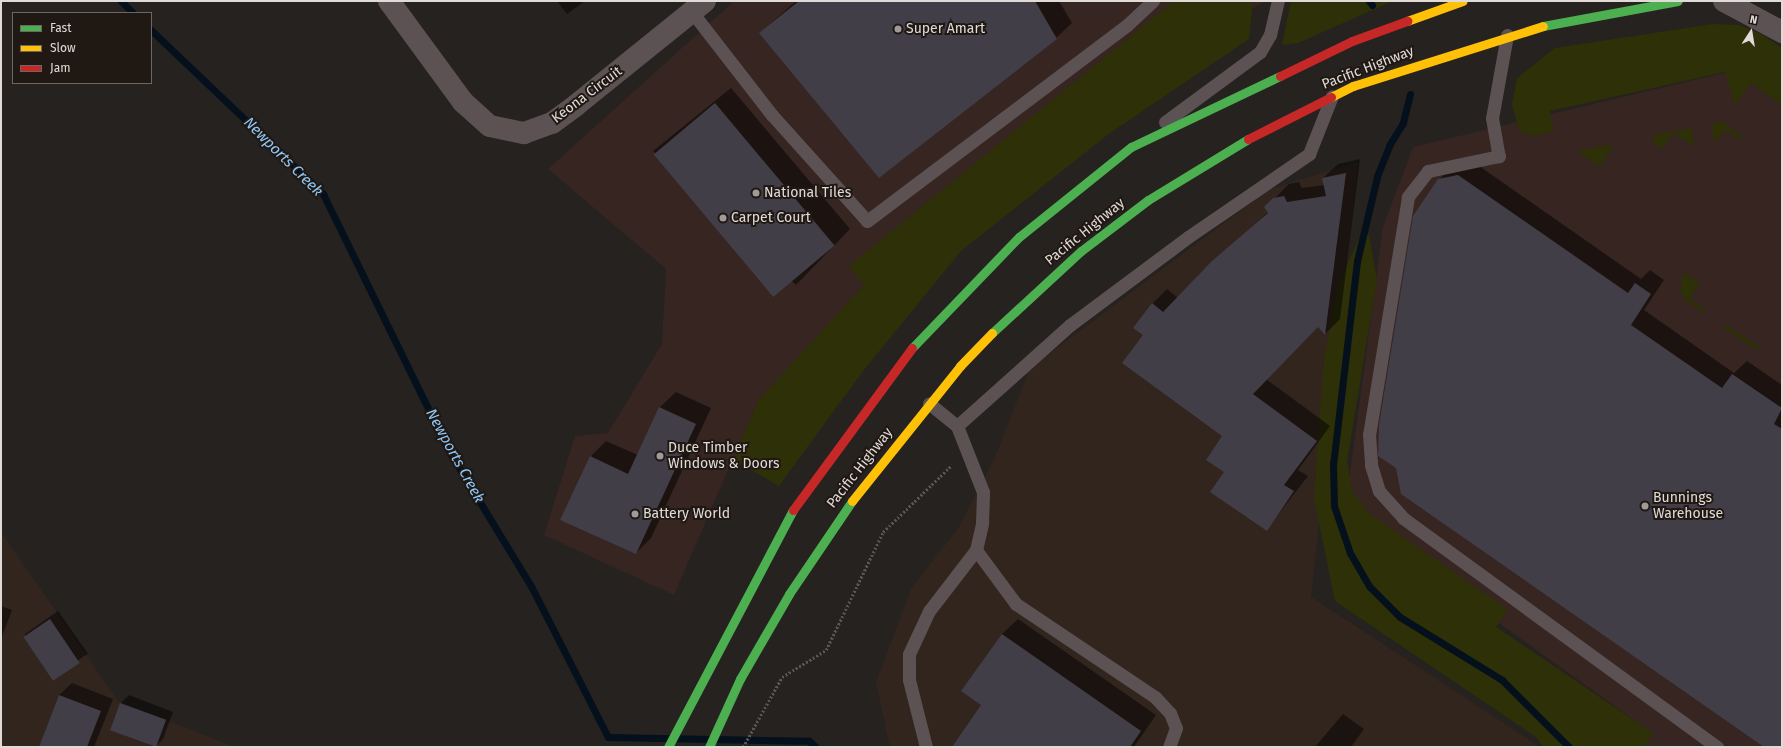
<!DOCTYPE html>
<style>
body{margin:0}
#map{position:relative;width:1783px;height:748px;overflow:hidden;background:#262220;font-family:"Fira Sans",sans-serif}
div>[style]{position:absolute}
.commercial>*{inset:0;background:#362520}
.built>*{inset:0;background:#32251e}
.green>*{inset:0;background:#2e3008;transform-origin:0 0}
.shadow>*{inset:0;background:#0007;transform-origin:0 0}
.stream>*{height:7px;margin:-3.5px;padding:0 3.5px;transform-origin:3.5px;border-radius:3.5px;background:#04101b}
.building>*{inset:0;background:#423e48;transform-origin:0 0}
.path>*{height:2.5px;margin-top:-1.25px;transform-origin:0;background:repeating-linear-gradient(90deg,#5c5555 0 2px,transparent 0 4px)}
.lane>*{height:13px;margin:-6.5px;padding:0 6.5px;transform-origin:6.5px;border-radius:6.5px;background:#5c5253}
.street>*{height:22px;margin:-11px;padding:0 11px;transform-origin:11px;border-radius:11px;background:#5c5253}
.fast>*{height:9px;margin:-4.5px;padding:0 4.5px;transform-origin:4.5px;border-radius:4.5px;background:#4caf50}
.slow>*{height:9px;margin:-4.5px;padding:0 4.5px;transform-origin:4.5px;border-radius:4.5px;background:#ffc107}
.jam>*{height:9px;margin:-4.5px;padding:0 4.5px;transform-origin:4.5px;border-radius:4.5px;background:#c62828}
.dots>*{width:11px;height:11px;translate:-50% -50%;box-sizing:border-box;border:2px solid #201813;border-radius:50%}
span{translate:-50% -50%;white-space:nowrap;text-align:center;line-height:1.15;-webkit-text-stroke:4px #201813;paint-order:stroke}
.poi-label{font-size:14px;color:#e1dbd8}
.left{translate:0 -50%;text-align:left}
.street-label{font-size:14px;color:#e1dbd8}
.water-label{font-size:15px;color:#8dc9fa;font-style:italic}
.frame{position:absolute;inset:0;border:2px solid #e1dbd8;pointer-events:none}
.legend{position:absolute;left:12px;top:12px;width:140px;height:72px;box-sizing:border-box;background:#201813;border:1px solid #6d6662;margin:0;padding:5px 7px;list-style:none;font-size:12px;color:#e1dbd8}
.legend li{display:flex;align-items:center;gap:8px;height:20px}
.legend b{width:20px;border:1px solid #6d6662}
.north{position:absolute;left:1731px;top:12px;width:40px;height:40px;-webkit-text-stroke:3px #201813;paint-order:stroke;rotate:12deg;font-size:11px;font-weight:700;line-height:16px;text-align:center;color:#e1dbd8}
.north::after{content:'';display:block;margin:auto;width:14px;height:18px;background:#e1dbd8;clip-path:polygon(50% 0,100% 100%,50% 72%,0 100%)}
</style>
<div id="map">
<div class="commercial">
<div style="clip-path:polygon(734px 1px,1266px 1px,1026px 132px,758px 401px,674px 595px,544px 535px,575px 436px,608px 433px,662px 344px,666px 269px,548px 169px)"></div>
<div style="clip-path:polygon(1782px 59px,1782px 747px,1644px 747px,1652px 733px,1474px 605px,1346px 503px,1383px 227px,1413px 147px)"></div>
</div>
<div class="built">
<div style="clip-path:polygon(1358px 162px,1311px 597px,1540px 747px,890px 747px,876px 683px,911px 589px,959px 527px,995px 457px,1030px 368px,1270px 189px)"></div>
<div style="clip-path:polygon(1px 532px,118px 701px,235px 747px,1px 747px)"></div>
</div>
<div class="green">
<div style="clip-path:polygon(1174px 1px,1253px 1px,1249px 39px,1110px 133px,961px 251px,863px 371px,779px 486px,733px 459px,758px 401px,864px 285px,849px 266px)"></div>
<div style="clip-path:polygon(1291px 1px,1393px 1px,1298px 43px,1282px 45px)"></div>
<div style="clip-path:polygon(1713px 24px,1739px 25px,1761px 34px,1782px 48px,1782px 105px,1751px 83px,1735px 105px,1725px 72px,1550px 111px,1554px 131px,1534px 136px,1519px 131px,1512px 104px,1517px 78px,1555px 48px)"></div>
<div style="clip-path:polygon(1721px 121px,1743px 137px,1741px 140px,1725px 130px,1715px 143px,1711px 124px)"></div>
<div style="clip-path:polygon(1691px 128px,1695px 147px,1673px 133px,1662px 149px,1652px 142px,1654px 135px)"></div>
<div style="clip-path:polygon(1609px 145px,1613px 147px,1600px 167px,1577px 151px)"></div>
<div style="clip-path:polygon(1361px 234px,1369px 234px,1377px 280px,1347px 461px,1352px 491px,1369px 513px,1508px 610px,1496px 627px,1653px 733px,1644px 747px,1543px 747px,1536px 737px,1335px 601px,1314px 499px,1324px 360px,1338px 285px)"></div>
<div style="clip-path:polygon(1683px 272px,1700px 283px,1690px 299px,1706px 311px,1704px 313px,1687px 302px,1680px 291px)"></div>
<div style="left:1725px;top:324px;width:42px;height:4px;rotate:34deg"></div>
</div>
<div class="shadow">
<div style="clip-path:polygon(557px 1px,585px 1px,567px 14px)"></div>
<div style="clip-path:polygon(796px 1px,1059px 1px,1072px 23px,1056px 38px,760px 33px)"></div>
<div style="clip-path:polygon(731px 88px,850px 229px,796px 285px,653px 151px)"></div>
<div style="clip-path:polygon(1360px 159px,1340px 319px,1326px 333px,1319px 325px,1266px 379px,1330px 426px,1298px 470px,1308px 476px,1267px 529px,1225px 472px,1224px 436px,1144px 335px,1152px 304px,1167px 289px,1178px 298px,1268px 212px,1266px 207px,1289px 184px,1299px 182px,1302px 188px,1325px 185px,1323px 178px,1338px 164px)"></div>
<div style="clip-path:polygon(1472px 161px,1641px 279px,1650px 270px,1664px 280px,1644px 310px,1734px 373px,1747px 361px,1782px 385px,1782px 747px,1766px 747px,1439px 180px,1453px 165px)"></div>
<div style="clip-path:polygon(676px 392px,711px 408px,651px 538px,636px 553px,590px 457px,606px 441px,638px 455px,660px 407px)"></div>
<div style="clip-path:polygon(1px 606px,12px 610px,1px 639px)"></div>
<div style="left:58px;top:611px;width:52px;height:41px;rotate:55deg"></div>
<div style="clip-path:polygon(1018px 619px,1156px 715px,1134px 747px,953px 747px,983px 705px,1002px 634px)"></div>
<div style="clip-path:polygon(72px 683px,113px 699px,94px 747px,40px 747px,59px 695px)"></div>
<div style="clip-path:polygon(129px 695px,173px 712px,163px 739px,155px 747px,111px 730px,121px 703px)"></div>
<div style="clip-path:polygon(1343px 714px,1364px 729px,1351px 747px,1315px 747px)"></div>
</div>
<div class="stream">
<div style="left:121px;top:1px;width:17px;rotate:45deg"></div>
<div style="left:1369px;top:1px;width:5px;rotate:53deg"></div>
<div style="left:151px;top:30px;width:238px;rotate:43.6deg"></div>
<div style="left:323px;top:194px;width:288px;rotate:63.9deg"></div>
<div style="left:450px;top:453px;width:156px;rotate:58.7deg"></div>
<div style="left:531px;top:586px;width:169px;rotate:63deg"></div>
<div style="left:608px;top:737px;width:201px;rotate:1.1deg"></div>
<div style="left:809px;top:741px;width:9px;rotate:41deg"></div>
<div style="left:1410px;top:94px;width:30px;rotate:104deg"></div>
<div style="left:1403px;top:123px;width:25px;rotate:122deg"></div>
<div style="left:1390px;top:144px;width:35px;rotate:112deg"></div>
<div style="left:1377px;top:177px;width:86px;rotate:103.4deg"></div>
<div style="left:1357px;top:261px;width:204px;rotate:96.7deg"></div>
<div style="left:1333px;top:464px;width:42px;rotate:88.6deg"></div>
<div style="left:1334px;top:506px;width:50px;rotate:71.2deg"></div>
<div style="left:1350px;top:553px;width:39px;rotate:60deg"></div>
<div style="left:1370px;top:587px;width:42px;rotate:45deg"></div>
<div style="left:1400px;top:617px;width:120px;rotate:31.7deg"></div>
<div style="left:1502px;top:680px;width:95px;rotate:45deg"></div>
</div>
<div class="building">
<div style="clip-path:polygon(799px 1px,1035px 1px,1057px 39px,879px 178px,759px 33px)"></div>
<div style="left:715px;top:103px;width:186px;height:80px;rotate:50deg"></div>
<div style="clip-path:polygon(1346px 173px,1325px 335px,1318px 327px,1253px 394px,1317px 441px,1284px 485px,1294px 491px,1267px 531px,1210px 492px,1224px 472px,1206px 460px,1222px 436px,1122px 363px,1143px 335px,1133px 328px,1152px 303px,1163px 312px,1212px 261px,1268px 213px,1264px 207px,1273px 198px,1284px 196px,1287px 202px,1326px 196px,1322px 178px)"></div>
<div style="clip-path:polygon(1458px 175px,1628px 293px,1635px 283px,1651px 294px,1631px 325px,1722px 388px,1732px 374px,1782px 408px,1774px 424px,1782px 429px,1782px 747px,1764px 747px,1401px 494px,1396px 468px,1378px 456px,1379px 425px,1413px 216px,1438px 179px)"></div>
<div style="clip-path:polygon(659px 407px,696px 424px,636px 554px,560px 520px,590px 456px,628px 474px)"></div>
<div style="left:50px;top:619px;width:53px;height:32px;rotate:56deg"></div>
<div style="clip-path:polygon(1002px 634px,1141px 731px,1130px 747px,952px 747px,981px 705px,961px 691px)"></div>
<div style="clip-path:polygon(59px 695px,101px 711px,87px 747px,39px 747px)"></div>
<div style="left:120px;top:703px;width:49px;height:29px;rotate:20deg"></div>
</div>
<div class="path">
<div style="left:743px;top:747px;width:80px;rotate:-60.9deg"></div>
<div style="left:782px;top:677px;width:52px;rotate:-31.5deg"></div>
<div style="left:826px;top:650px;width:131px;rotate:-64.2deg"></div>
<div style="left:883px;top:532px;width:96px;rotate:-44.2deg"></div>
</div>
<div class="lane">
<div style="left:692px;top:12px;width:130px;rotate:52.2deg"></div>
<div style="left:772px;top:115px;width:142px;rotate:48.1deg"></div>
<div style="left:867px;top:221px;width:324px;rotate:-37deg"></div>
<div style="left:1126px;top:26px;width:37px;rotate:-43deg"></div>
<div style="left:1507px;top:35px;width:84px;rotate:100.2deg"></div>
<div style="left:1492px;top:118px;width:39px;rotate:80deg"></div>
<div style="left:1499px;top:156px;width:73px;rotate:168.1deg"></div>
<div style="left:1428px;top:171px;width:33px;rotate:128deg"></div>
<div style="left:1408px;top:197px;width:240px;rotate:99.3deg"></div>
<div style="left:1369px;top:434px;width:31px;rotate:86deg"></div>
<div style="left:1371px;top:465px;width:27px;rotate:73deg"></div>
<div style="left:1379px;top:491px;width:36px;rotate:48deg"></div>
<div style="left:1403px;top:518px;width:389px;rotate:36.1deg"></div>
<div style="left:1165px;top:122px;width:118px;rotate:-36.4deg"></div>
<div style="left:1260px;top:52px;width:20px;rotate:-60deg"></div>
<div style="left:1270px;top:35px;width:35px;rotate:-77deg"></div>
<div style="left:957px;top:426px;width:152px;rotate:-41.8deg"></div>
<div style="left:1070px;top:325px;width:147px;rotate:-36.7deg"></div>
<div style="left:1188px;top:237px;width:147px;rotate:-34.4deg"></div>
<div style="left:1309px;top:154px;width:62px;rotate:-68.4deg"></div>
<div style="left:976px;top:550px;width:67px;rotate:53.5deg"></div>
<div style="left:1016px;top:604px;width:167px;rotate:33.8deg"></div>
<div style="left:1155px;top:697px;width:22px;rotate:47deg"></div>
<div style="left:1170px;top:713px;width:16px;rotate:68deg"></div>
<div style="left:1176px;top:728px;width:20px;rotate:110deg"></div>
<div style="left:926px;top:747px;width:69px;rotate:-104.2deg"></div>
<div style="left:909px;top:680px;width:26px;rotate:-90deg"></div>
<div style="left:909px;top:654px;width:47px;rotate:-65.1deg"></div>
<div style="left:929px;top:611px;width:77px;rotate:-52.4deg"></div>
<div style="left:976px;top:550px;width:28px;rotate:-77deg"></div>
<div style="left:982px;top:523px;width:31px;rotate:-88deg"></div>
<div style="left:983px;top:492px;width:71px;rotate:-111.5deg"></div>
<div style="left:957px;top:426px;width:36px;rotate:-141deg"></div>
</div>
<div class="street">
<div style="left:389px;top:1px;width:125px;rotate:53.8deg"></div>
<div style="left:463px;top:102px;width:36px;rotate:42deg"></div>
<div style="left:490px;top:126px;width:35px;rotate:12deg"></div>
<div style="left:524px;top:133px;width:30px;rotate:-20deg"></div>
<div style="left:552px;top:123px;width:29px;rotate:-36deg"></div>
<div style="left:575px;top:106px;width:167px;rotate:-38.9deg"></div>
<div style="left:1724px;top:1px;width:66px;rotate:28.1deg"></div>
</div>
<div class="fast">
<div style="left:1543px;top:26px;width:137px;rotate:-10.5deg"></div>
<div style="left:992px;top:333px;width:121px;rotate:-42.7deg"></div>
<div style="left:1081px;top:251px;width:84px;rotate:-37.3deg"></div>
<div style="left:1148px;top:200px;width:117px;rotate:-31.4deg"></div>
<div style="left:912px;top:348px;width:154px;rotate:-46.1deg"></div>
<div style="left:1019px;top:237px;width:144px;rotate:-38.8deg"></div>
<div style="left:1131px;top:147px;width:165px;rotate:-25.5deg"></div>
<div style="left:668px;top:747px;width:268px;rotate:-62.2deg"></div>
<div style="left:709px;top:747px;width:75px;rotate:-65.5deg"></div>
<div style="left:740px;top:679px;width:98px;rotate:-60deg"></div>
<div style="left:789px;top:594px;width:112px;rotate:-55.9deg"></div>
</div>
<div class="slow">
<div style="left:1407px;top:21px;width:59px;rotate:-19.7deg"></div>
<div style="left:1331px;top:97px;width:25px;rotate:-27deg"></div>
<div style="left:1353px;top:86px;width:199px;rotate:-17.5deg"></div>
<div style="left:852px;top:501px;width:173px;rotate:-51.3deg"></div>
<div style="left:960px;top:366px;width:46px;rotate:-45.9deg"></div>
</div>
<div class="jam">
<div style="left:1280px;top:76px;width:80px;rotate:-25.9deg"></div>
<div style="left:1352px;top:41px;width:59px;rotate:-20deg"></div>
<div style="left:1248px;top:139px;width:93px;rotate:-26.8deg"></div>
<div style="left:793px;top:510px;width:201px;rotate:-53.7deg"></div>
</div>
<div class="dots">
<div style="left:898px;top:29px;background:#a09a98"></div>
<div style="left:756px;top:193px;background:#a09a98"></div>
<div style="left:723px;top:218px;background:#a09a98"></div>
<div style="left:660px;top:456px;background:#a09a98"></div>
<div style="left:1645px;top:506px;background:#a09a98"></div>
<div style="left:635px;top:514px;background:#a09a98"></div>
</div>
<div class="poi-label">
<span class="left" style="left:906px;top:29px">Super Amart</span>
<span class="left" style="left:764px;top:193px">National Tiles</span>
<span class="left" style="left:731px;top:218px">Carpet Court</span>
<span class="left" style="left:668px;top:456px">Duce Timber<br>Windows &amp; Doors</span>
<span class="left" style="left:1653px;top:506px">Bunnings<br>Warehouse</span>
<span class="left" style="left:643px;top:514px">Battery World</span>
</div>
<div class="street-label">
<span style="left:1368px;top:68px;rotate:-21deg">Pacific Highway</span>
<span style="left:587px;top:95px;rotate:-37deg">Keona Circuit</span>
<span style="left:1085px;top:232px;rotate:-39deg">Pacific Highway</span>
<span style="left:860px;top:468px;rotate:-52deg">Pacific Highway</span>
</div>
<div class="water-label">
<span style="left:283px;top:157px;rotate:45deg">Newports Creek</span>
<span style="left:455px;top:456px;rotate:61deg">Newports Creek</span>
</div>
<div class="frame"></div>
<ul class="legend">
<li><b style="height:5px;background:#4caf50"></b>Fast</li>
<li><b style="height:5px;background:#ffc107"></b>Slow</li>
<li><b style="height:5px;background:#c62828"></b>Jam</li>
</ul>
<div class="north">N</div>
</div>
